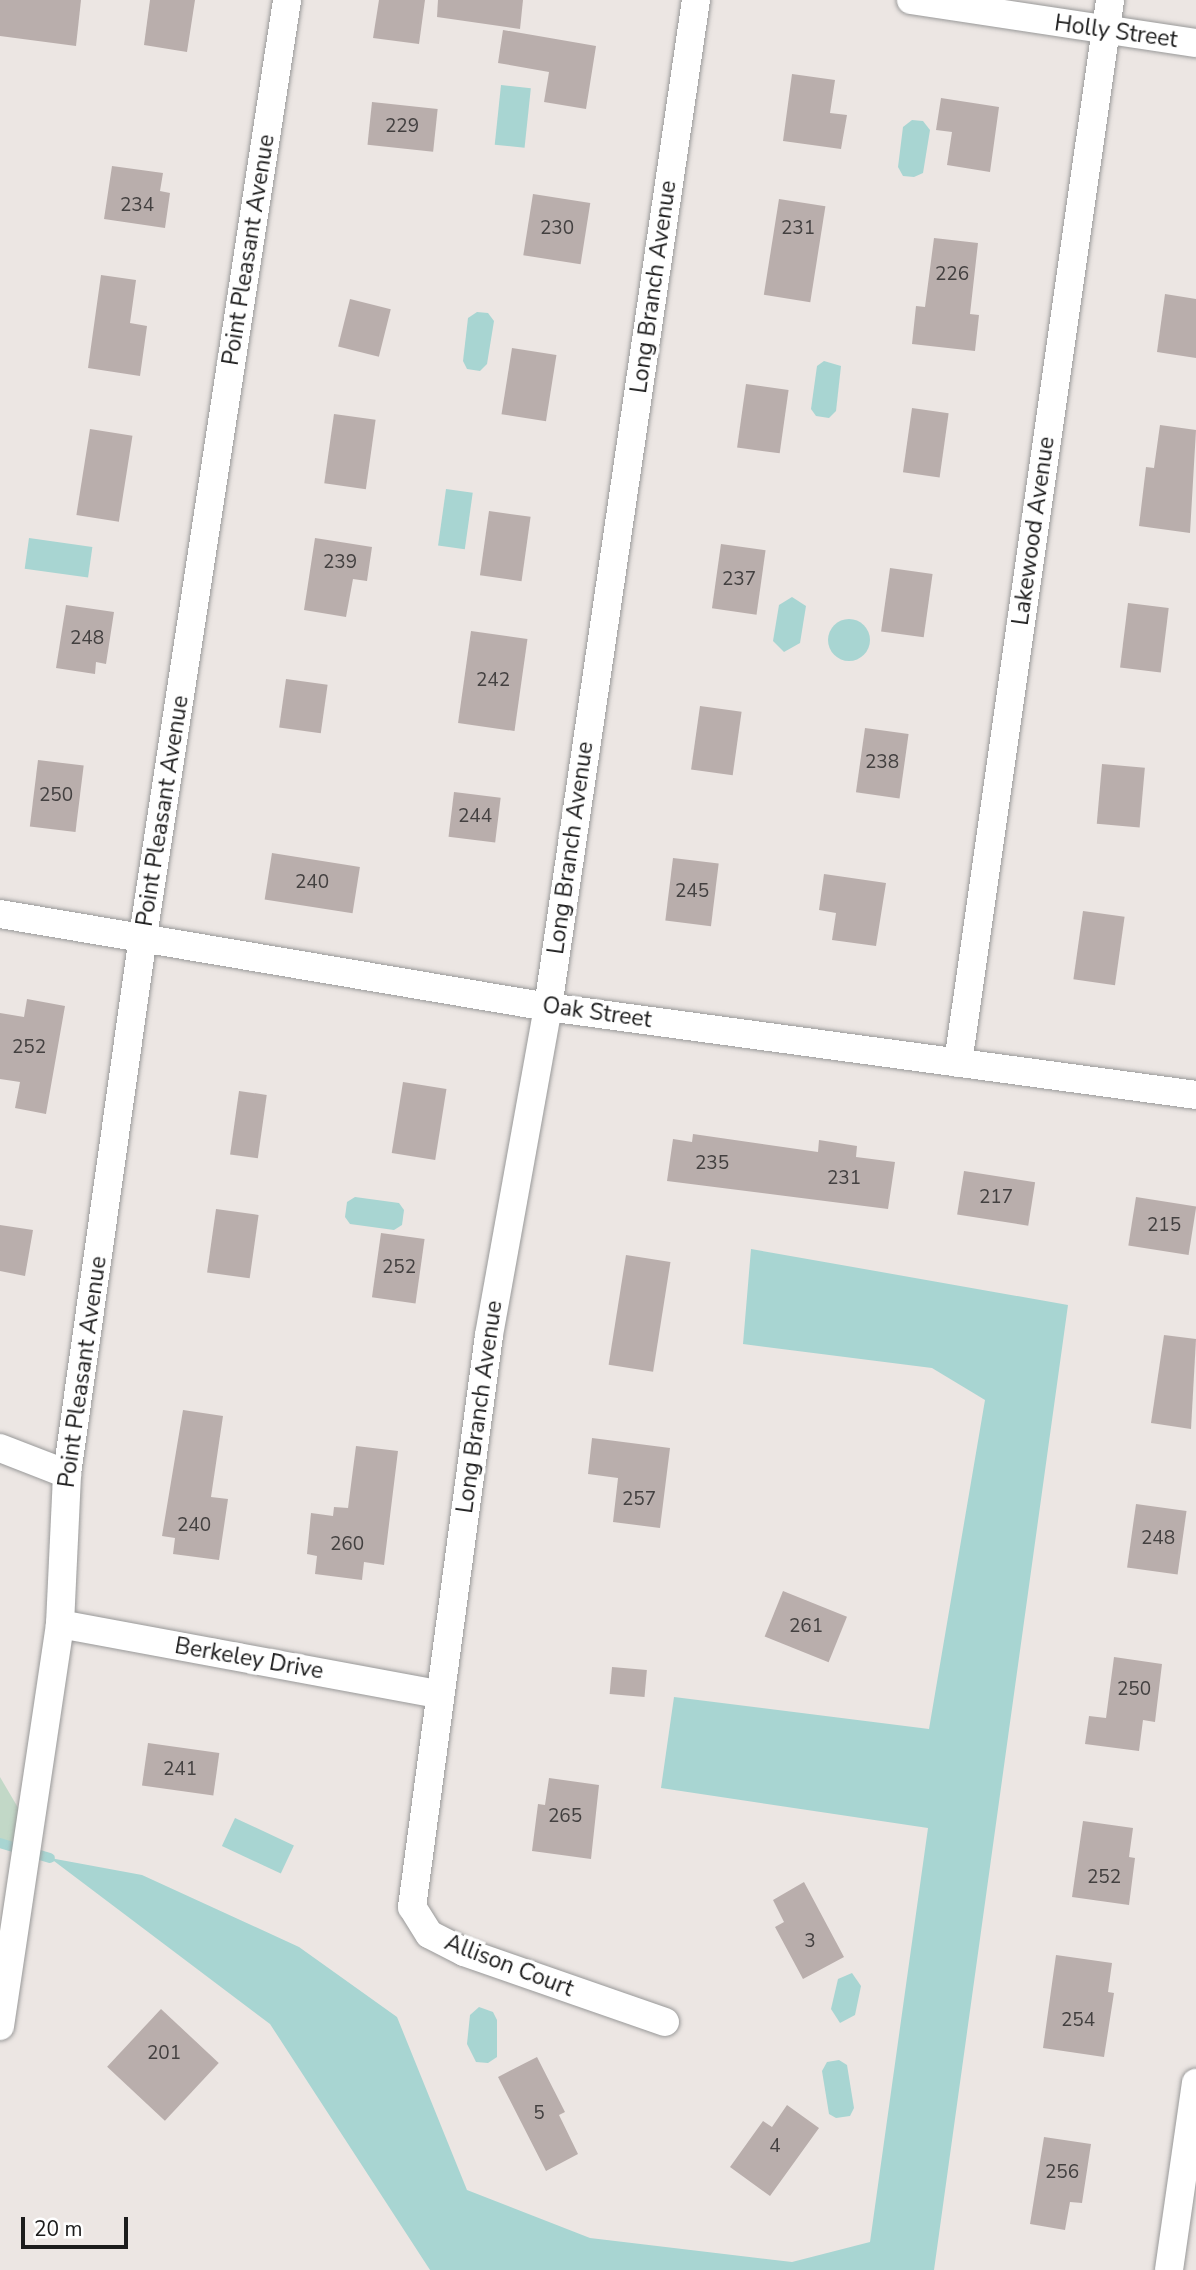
<!DOCTYPE html>
<style>
body{margin:0}
#map{position:relative;width:1196px;height:2270px;overflow:hidden;background:#ece6e3;font-family:"Nunito Sans",sans-serif}
div>[style]{position:absolute}
.wetland>*{inset:0;background:#c2d8c7}
.water>*{inset:0;background:#a8d5d2;transform-origin:0 0}
.round{border-radius:50%}
.stream>*{height:10px;margin:-5px;padding:0 5px;transform-origin:5px;border-radius:5px;background:#a8d5d2}
.building>*{inset:0;background:#b9aeac;transform-origin:0 0}
.roads{filter:drop-shadow(0 0 2px #999) drop-shadow(0 0 2px #999)}
.minor>*{height:28px;margin:-14px;padding:0 14px;transform-origin:14px;border-radius:14px;background:#fff}
span{translate:-50% -50%;white-space:nowrap;text-align:center;line-height:1.15;-webkit-text-stroke:7px #fff;paint-order:stroke}
.number-label{font-size:19px;color:#434040}
.number-label span{-webkit-text-stroke-width:0}
.street-label{font-size:23px;color:#1c1c1c}
.scale{position:absolute;left:21px;top:2217px;width:107px;height:32px;box-sizing:border-box;border:4px solid #1c1c1c;border-top:0;padding-left:9px;font-size:21px;line-height:24px;white-space:nowrap;color:#1c1c1c;-webkit-text-stroke:5px #fff;paint-order:stroke}
</style>
<div id="map">
<div class="wetland">
<div style="clip-path:polygon(0 1777px,27px 1823px,20px 1851px,0 1848px)"></div>
</div>
<div class="water">
<div style="left:501px;top:85px;width:30px;height:60px;rotate:6deg"></div>
<div style="clip-path:polygon(912px 120px,923px 121px,930px 130px,923px 173px,914px 177px,903px 176px,898px 167px,903px 127px)"></div>
<div style="clip-path:polygon(477px 312px,488px 313px,494px 321px,487px 364px,480px 371px,467px 369px,463px 361px,468px 318px)"></div>
<div style="clip-path:polygon(824px 361px,841px 366px,836px 411px,829px 418px,816px 416px,811px 409px,817px 366px)"></div>
<div style="left:446px;top:489px;width:27px;height:57px;rotate:8deg"></div>
<div style="left:29px;top:538px;width:64px;height:31px;rotate:8deg"></div>
<div style="clip-path:polygon(792px 597px,806px 606px,800px 643px,784px 652px,773px 641px,779px 605px)"></div>
<div class="round" style="left:828px;top:619px;width:42px;height:42px"></div>
<div style="clip-path:polygon(355px 1197px,399px 1203px,404px 1210px,402px 1225px,394px 1230px,350px 1224px,345px 1217px,347px 1202px)"></div>
<div style="clip-path:polygon(751px 1249px,1068px 1305px,934px 2270px,430px 2270px,270px 2024px,50px 1858px,142px 1875px,299px 1947px,397px 2017px,467px 2190px,590px 2238px,792px 2262px,870px 2242px,928px 1828px,661px 1788px,674px 1697px,929px 1729px,985px 1400px,932px 1368px,743px 1344px)"></div>
<div style="left:235px;top:1818px;width:65px;height:31px;rotate:25deg"></div>
<div style="clip-path:polygon(852px 1973px,861px 1986px,855px 2015px,840px 2023px,831px 2009px,838px 1979px)"></div>
<div style="clip-path:polygon(479px 2007px,493px 2012px,497px 2020px,497px 2057px,488px 2063px,476px 2062px,467px 2044px,470px 2015px)"></div>
<div style="clip-path:polygon(839px 2060px,847px 2065px,854px 2108px,850px 2116px,836px 2118px,829px 2114px,822px 2071px,827px 2062px)"></div>
</div>
<div class="stream">
<div style="left:0;top:1843px;width:52px;rotate:16.7deg"></div>
</div>
<div class="building">
<div style="clip-path:polygon(0 0,81px 0,76px 46px,0 36px)"></div>
<div style="clip-path:polygon(150px 0,195px 0,187px 52px,144px 45px)"></div>
<div style="clip-path:polygon(379px 0,425px 0,419px 44px,373px 38px)"></div>
<div style="clip-path:polygon(438px 0,523px 0,520px 29px,437px 17px)"></div>
<div style="clip-path:polygon(503px 30px,596px 46px,586px 109px,544px 102px,549px 72px,498px 63px)"></div>
<div style="clip-path:polygon(792px 74px,835px 80px,830px 113px,847px 115px,841px 149px,783px 141px)"></div>
<div style="clip-path:polygon(941px 98px,999px 107px,990px 172px,947px 165px,952px 132px,936px 130px)"></div>
<div style="left:372px;top:102px;width:66px;height:43px;rotate:6deg"></div>
<div style="clip-path:polygon(112px 166px,163px 173px,160px 191px,170px 193px,165px 228px,104px 219px)"></div>
<div style="left:533px;top:194px;width:58px;height:62px;rotate:9deg"></div>
<div style="left:779px;top:199px;width:47px;height:97px;rotate:9deg"></div>
<div style="clip-path:polygon(934px 238px,978px 243px,970px 314px,979px 315px,975px 351px,912px 344px,916px 306px,925px 307px)"></div>
<div style="clip-path:polygon(101px 275px,136px 280px,130px 323px,147px 326px,140px 376px,88px 368px)"></div>
<div style="clip-path:polygon(1165px 294px,1196px 299px,1196px 358px,1157px 352px)"></div>
<div style="left:350px;top:299px;width:42px;height:49px;rotate:14deg"></div>
<div style="left:512px;top:348px;width:45px;height:67px;rotate:9deg"></div>
<div style="left:746px;top:384px;width:43px;height:64px;rotate:8deg"></div>
<div style="left:912px;top:408px;width:37px;height:65px;rotate:8deg"></div>
<div style="left:334px;top:414px;width:42px;height:70px;rotate:8deg"></div>
<div style="clip-path:polygon(1160px 425px,1196px 430px,1190px 533px,1139px 526px,1146px 467px,1154px 468px)"></div>
<div style="left:90px;top:429px;width:43px;height:87px;rotate:9deg"></div>
<div style="left:489px;top:511px;width:42px;height:65px;rotate:8deg"></div>
<div style="clip-path:polygon(315px 538px,372px 547px,367px 581px,353px 579px,346px 617px,304px 610px)"></div>
<div style="left:721px;top:544px;width:45px;height:65px;rotate:8deg"></div>
<div style="left:890px;top:568px;width:43px;height:64px;rotate:8deg"></div>
<div style="left:1128px;top:603px;width:41px;height:65px;rotate:7deg"></div>
<div style="clip-path:polygon(66px 605px,114px 612px,106px 664px,96px 662px,95px 674px,56px 668px)"></div>
<div style="left:471px;top:631px;width:57px;height:93px;rotate:8deg"></div>
<div style="left:286px;top:679px;width:42px;height:49px;rotate:8deg"></div>
<div style="left:700px;top:706px;width:42px;height:64px;rotate:8deg"></div>
<div style="left:865px;top:728px;width:44px;height:65px;rotate:8deg"></div>
<div style="left:38px;top:760px;width:46px;height:67px;rotate:7deg"></div>
<div style="left:1102px;top:764px;width:43px;height:60px;rotate:5deg"></div>
<div style="left:454px;top:792px;width:47px;height:45px;rotate:7deg"></div>
<div style="left:272px;top:853px;width:89px;height:47px;rotate:9deg"></div>
<div style="left:673px;top:858px;width:46px;height:63px;rotate:7deg"></div>
<div style="clip-path:polygon(824px 874px,886px 883px,876px 946px,832px 940px,836px 913px,819px 910px)"></div>
<div style="left:1083px;top:911px;width:42px;height:69px;rotate:8deg"></div>
<div style="clip-path:polygon(27px 999px,65px 1006px,46px 1114px,15px 1108px,20px 1082px,0 1079px,0 1013px,24px 1017px)"></div>
<div style="left:403px;top:1082px;width:44px;height:72px;rotate:9deg"></div>
<div style="left:239px;top:1091px;width:28px;height:64px;rotate:8deg"></div>
<div style="clip-path:polygon(693px 1134px,818px 1152px,819px 1140px,857px 1146px,856px 1157px,895px 1162px,888px 1209px,667px 1181px,673px 1139px,692px 1142px)"></div>
<div style="left:964px;top:1171px;width:72px;height:44px;rotate:9deg"></div>
<div style="left:1136px;top:1197px;width:61px;height:49px;rotate:9deg"></div>
<div style="left:216px;top:1209px;width:43px;height:64px;rotate:8deg"></div>
<div style="clip-path:polygon(0 1225px,33px 1230px,25px 1276px,0 1271px)"></div>
<div style="left:381px;top:1233px;width:44px;height:65px;rotate:8deg"></div>
<div style="left:626px;top:1255px;width:45px;height:111px;rotate:9deg"></div>
<div style="clip-path:polygon(1164px 1335px,1196px 1339px,1191px 1429px,1151px 1423px)"></div>
<div style="clip-path:polygon(183px 1410px,223px 1416px,211px 1497px,228px 1499px,219px 1560px,173px 1554px,175px 1538px,162px 1536px)"></div>
<div style="clip-path:polygon(592px 1438px,670px 1448px,660px 1528px,613px 1522px,618px 1478px,588px 1474px)"></div>
<div style="clip-path:polygon(356px 1446px,398px 1451px,384px 1565px,364px 1562px,362px 1580px,315px 1574px,317px 1556px,307px 1554px,311px 1513px,333px 1516px,334px 1507px,348px 1508px)"></div>
<div style="left:1136px;top:1504px;width:51px;height:64px;rotate:8deg"></div>
<div style="left:783px;top:1591px;width:69px;height:49px;rotate:22deg"></div>
<div style="clip-path:polygon(1114px 1657px,1162px 1664px,1155px 1722px,1143px 1720px,1139px 1751px,1085px 1744px,1089px 1716px,1106px 1718px)"></div>
<div style="left:612px;top:1667px;width:35px;height:27px;rotate:5deg"></div>
<div style="left:148px;top:1743px;width:72px;height:43px;rotate:8deg"></div>
<div style="clip-path:polygon(549px 1778px,599px 1785px,591px 1859px,532px 1851px,538px 1804px,545px 1805px)"></div>
<div style="clip-path:polygon(1083px 1821px,1133px 1828px,1129px 1857px,1135px 1858px,1129px 1905px,1072px 1897px)"></div>
<div style="clip-path:polygon(804px 1882px,844px 1957px,803px 1979px,775px 1927px,784px 1922px,773px 1900px)"></div>
<div style="clip-path:polygon(1056px 1955px,1112px 1963px,1108px 1992px,1114px 1993px,1104px 2057px,1043px 2048px)"></div>
<div style="left:161px;top:2009px;width:79px;height:79px;rotate:43deg"></div>
<div style="clip-path:polygon(537px 2057px,565px 2112px,559px 2115px,578px 2154px,546px 2171px,498px 2077px)"></div>
<div style="clip-path:polygon(787px 2105px,819px 2128px,770px 2196px,730px 2167px,763px 2121px,772px 2127px)"></div>
<div style="clip-path:polygon(1044px 2137px,1091px 2144px,1082px 2203px,1070px 2202px,1065px 2230px,1030px 2224px)"></div>
</div>
<div class="roads">
<div class="minor">
<div style="left:911px;top:0;width:288px;rotate:8.6deg"></div>
<div style="left:0;top:914px;width:556px;rotate:9.63deg"></div>
<div style="left:548px;top:1007px;width:654px;rotate:7.73deg"></div>
<div style="left:958px;top:1063px;width:1074px;rotate:-81.86deg"></div>
<div style="left:0;top:1448px;width:72px;rotate:21.2deg"></div>
<div style="left:60px;top:1624px;width:385px;rotate:10.5deg"></div>
<div style="left:665px;top:2022px;width:213px;rotate:-160.8deg"></div>
<div style="left:464px;top:1952px;width:39px;rotate:-153deg"></div>
<div style="left:429px;top:1934px;width:32px;rotate:-122deg"></div>
<div style="left:412px;top:1907px;width:577px;rotate:-82.33deg"></div>
<div style="left:489px;top:1335px;width:333px;rotate:-79.8deg"></div>
<div style="left:548px;top:1007px;width:1018px;rotate:-81.64deg"></div>
<div style="left:0;top:2026px;width:406px;rotate:-81.5deg"></div>
<div style="left:60px;top:1624px;width:150px;rotate:-87.3deg"></div>
<div style="left:67px;top:1474px;width:543px;rotate:-81.96deg"></div>
<div style="left:143px;top:936px;width:947px;rotate:-81.25deg"></div>
<div style="left:1169px;top:2270px;width:189px;rotate:-81.8deg"></div>
</div>
</div>
<div class="number-label">
<span style="left:402px;top:127px">229</span>
<span style="left:137px;top:206px">234</span>
<span style="left:557px;top:229px">230</span>
<span style="left:798px;top:229px">231</span>
<span style="left:952px;top:275px">226</span>
<span style="left:340px;top:563px">239</span>
<span style="left:739px;top:580px">237</span>
<span style="left:87px;top:639px">248</span>
<span style="left:493px;top:681px">242</span>
<span style="left:882px;top:763px">238</span>
<span style="left:56px;top:796px">250</span>
<span style="left:475px;top:817px">244</span>
<span style="left:312px;top:883px">240</span>
<span style="left:692px;top:892px">245</span>
<span style="left:29px;top:1048px">252</span>
<span style="left:712px;top:1164px">235</span>
<span style="left:844px;top:1179px">231</span>
<span style="left:996px;top:1198px">217</span>
<span style="left:1164px;top:1226px">215</span>
<span style="left:399px;top:1268px">252</span>
<span style="left:639px;top:1500px">257</span>
<span style="left:194px;top:1526px">240</span>
<span style="left:1158px;top:1539px">248</span>
<span style="left:347px;top:1545px">260</span>
<span style="left:806px;top:1627px">261</span>
<span style="left:1134px;top:1690px">250</span>
<span style="left:180px;top:1770px">241</span>
<span style="left:565px;top:1817px">265</span>
<span style="left:1104px;top:1878px">252</span>
<span style="left:810px;top:1942px">3</span>
<span style="left:1078px;top:2021px">254</span>
<span style="left:164px;top:2054px">201</span>
<span style="left:539px;top:2114px">5</span>
<span style="left:775px;top:2147px">4</span>
<span style="left:1062px;top:2173px">256</span>
</div>
<div class="street-label">
<span style="left:1116px;top:32px;rotate:8deg">Holly Street</span>
<span style="left:249px;top:250px;rotate:-81deg">Point Pleasant Avenue</span>
<span style="left:654px;top:287px;rotate:-82deg">Long Branch Avenue</span>
<span style="left:1034px;top:531px;rotate:-82deg">Lakewood Avenue</span>
<span style="left:163px;top:811px;rotate:-81deg">Point Pleasant Avenue</span>
<span style="left:571px;top:848px;rotate:-82deg">Long Branch Avenue</span>
<span style="left:597px;top:1013px;rotate:8deg">Oak Street</span>
<span style="left:83px;top:1372px;rotate:-82deg">Point Pleasant Avenue</span>
<span style="left:480px;top:1407px;rotate:-82deg">Long Branch Avenue</span>
<span style="left:249px;top:1659px;rotate:10deg">Berkeley Drive</span>
<span style="left:509px;top:1966px;rotate:21deg">Allison Court</span>
</div>
<div class="scale">20 m</div>
</div>
